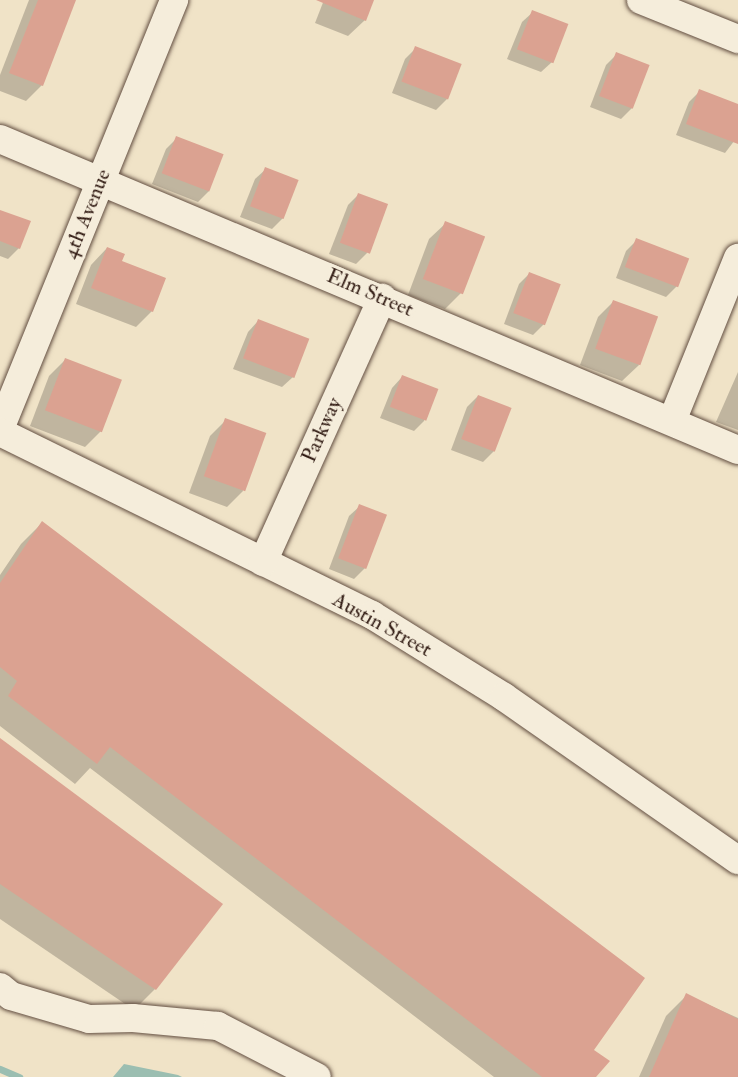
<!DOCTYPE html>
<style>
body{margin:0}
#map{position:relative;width:738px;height:1077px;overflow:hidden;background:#f0e3c7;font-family:"IM FELL Double Pica",serif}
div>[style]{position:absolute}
.water>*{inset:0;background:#9bbeb1}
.shadow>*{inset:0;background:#0003}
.stream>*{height:7px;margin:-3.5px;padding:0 3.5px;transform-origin:3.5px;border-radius:3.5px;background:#9bbeb1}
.building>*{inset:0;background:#dba291;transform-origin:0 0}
.roads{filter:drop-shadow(0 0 2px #624e41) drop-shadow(0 0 2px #624e41)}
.minor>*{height:28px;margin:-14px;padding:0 14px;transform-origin:14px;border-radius:14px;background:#f5eddb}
span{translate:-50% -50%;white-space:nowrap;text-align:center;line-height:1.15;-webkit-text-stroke:6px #f5eddb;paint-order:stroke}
.street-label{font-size:21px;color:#321c14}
</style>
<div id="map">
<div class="water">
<div style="clip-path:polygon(124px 1064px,178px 1075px,182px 1077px,113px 1077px)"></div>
</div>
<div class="shadow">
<div style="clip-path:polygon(29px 0,74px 0,42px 85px,26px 101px,0 91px,0 75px)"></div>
<div style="clip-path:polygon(324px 0,372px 0,365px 20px,348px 36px,315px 23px)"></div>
<div style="clip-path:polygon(533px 12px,566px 25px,552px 62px,541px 72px,507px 59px,522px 22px)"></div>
<div style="clip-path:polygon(416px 48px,447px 99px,436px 110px,392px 93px,405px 59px)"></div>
<div style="clip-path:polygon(617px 54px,632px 108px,621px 119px,590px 107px,606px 65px)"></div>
<div style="clip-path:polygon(700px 91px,738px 106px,738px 136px,725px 153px,676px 135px,689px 102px)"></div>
<div style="clip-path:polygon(177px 138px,209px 191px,198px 202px,152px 184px,166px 149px)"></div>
<div style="clip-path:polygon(266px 169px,283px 218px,272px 229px,240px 217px,255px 179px)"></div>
<div style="clip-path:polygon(358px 195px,367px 253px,356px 264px,329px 254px,348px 205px)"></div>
<div style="clip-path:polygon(0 211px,19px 248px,8px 259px,0 256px)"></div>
<div style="clip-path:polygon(446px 223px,461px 293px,445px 309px,408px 295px,429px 239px)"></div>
<div style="clip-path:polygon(637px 240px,677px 286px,666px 297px,616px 278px,626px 251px)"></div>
<div style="clip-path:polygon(107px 248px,152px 311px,136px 327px,76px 304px,91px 265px)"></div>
<div style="clip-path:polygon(530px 273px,544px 324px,533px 335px,504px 324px,519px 284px)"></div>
<div style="clip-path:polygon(614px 301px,639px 365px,622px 381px,580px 365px,598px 317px)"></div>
<div style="clip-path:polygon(258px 321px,307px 340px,293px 377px,282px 387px,233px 369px,248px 332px)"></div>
<div style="clip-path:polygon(65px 360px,101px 431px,85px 447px,30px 426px,49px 376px)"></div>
<div style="clip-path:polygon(738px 372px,738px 430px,716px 422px)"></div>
<div style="clip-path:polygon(402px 377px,436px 390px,424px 421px,414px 431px,380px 418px,392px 388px)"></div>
<div style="clip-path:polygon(478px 396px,494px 451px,483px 462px,451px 450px,467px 407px)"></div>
<div style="clip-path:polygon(226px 420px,243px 491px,227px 507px,189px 493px,210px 436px)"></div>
<div style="clip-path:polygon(360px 506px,365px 568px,354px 579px,329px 569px,349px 516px)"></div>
<div style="clip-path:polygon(42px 523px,592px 1050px,594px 1077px,494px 1077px,90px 768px,75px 784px,0 726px,0 575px,21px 544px)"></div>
<div style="clip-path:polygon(0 742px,155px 989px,134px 1010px,0 919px)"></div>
<div style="clip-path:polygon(687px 995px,738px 1018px,738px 1077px,639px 1077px,666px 1016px)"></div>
</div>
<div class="stream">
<div style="left:0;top:1069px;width:21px;rotate:23deg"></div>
</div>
<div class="building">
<div style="clip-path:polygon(38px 0,76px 0,43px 86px,9px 73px)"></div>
<div style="clip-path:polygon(316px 0,374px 0,366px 21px)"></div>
<div style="left:532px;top:10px;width:39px;height:42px;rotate:21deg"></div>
<div style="left:415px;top:46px;width:50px;height:38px;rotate:21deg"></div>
<div style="left:616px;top:52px;width:36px;height:47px;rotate:21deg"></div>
<div style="clip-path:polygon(699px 89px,738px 104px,738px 144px,686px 124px)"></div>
<div style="left:176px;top:136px;width:51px;height:40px;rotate:21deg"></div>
<div style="left:265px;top:167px;width:36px;height:42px;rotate:21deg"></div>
<div style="left:358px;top:193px;width:32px;height:53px;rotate:20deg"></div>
<div style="clip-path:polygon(0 210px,31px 221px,20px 249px,0 241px)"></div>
<div style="left:445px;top:221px;width:43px;height:62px;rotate:21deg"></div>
<div style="left:636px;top:238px;width:57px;height:31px;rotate:21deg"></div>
<div style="clip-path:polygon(107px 247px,125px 254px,122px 261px,166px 278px,153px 312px,91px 288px)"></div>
<div style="left:529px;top:272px;width:34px;height:44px;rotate:21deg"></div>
<div style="left:613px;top:300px;width:48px;height:52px;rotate:20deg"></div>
<div style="left:258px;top:319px;width:55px;height:42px;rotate:21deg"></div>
<div style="left:65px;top:358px;width:61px;height:56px;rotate:21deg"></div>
<div style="left:402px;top:375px;width:39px;height:34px;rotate:21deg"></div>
<div style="left:478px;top:395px;width:36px;height:47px;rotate:21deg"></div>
<div style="left:225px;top:418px;width:44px;height:62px;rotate:20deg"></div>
<div style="left:359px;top:504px;width:30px;height:58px;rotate:21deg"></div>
<div style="clip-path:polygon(42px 521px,645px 978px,594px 1050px,610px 1061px,596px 1077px,542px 1077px,110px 747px,97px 764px,8px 696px,17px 681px,0 667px,0 583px)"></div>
<div style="clip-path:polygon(0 738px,223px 904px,156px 990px,0 884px)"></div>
<div style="clip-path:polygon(686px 993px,738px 1019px,738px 1077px,649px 1077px)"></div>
</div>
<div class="roads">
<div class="minor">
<div style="left:641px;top:0;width:105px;rotate:21.9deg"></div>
<div style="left:0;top:139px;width:801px;rotate:22.85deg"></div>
<div style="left:672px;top:421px;width:176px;rotate:-68deg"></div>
<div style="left:0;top:429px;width:463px;rotate:-67.9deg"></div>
<div style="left:0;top:432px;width:415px;rotate:26.2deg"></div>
<div style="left:372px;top:615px;width:155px;rotate:31.8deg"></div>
<div style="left:504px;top:697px;width:285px;rotate:34.9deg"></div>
<div style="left:263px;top:562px;width:290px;rotate:-65.7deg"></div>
<div style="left:0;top:987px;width:14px;rotate:39deg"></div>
<div style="left:11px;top:996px;width:81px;rotate:16.4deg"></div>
<div style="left:89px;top:1019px;width:44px;rotate:-1.3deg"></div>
<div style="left:133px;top:1018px;width:85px;rotate:5.4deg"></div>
<div style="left:218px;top:1026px;width:111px;rotate:27.3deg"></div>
</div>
</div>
<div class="street-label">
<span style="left:87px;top:214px;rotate:-68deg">4th Avenue</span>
<span style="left:370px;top:293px;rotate:23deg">Elm Street</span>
<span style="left:322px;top:430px;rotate:-66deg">Parkway</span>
<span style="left:382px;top:625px;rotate:29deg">Austin Street</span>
</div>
</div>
